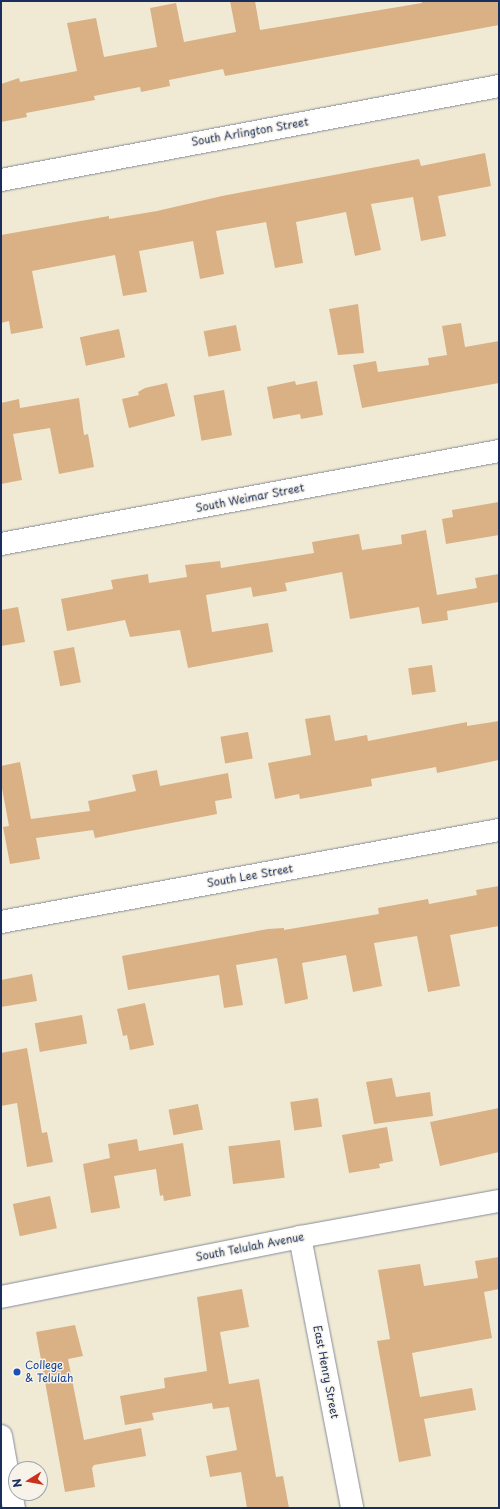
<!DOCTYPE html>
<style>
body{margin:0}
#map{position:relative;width:500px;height:1509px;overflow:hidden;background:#f0ead4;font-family:"Playpen Sans",sans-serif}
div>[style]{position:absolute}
.building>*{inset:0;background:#dab085;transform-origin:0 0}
.roads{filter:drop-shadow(0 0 1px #868c99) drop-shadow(0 0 1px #868c99)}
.street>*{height:22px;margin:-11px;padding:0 11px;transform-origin:11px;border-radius:11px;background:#fff}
.primary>*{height:22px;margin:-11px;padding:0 11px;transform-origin:11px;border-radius:11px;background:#fff}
.dots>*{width:11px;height:11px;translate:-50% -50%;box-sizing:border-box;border:2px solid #f7f3e8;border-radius:50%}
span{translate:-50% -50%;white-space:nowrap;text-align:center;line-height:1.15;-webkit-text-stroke:3px #f7f3e8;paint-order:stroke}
.street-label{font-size:11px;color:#1b2f5e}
.transit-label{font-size:11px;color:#164399}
.left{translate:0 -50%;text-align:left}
.frame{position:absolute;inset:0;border:2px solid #1b2f5e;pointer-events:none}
.north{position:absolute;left:8px;top:1461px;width:40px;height:40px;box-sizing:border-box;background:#f7f3e8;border:1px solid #9fa5b1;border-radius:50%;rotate:259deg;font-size:11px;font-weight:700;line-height:16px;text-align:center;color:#1b2f5e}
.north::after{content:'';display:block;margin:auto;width:14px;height:18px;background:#c8321e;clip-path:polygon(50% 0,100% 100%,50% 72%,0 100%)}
</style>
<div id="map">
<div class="building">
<div style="clip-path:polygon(230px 1px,255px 1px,260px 30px,422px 3px,422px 1px,499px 1px,499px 25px,225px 76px,223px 69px,169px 80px,170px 86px,141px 92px,140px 87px,94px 96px,95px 100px,26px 113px,27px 117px,1px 122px,1px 84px,19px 78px,20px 82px,77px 71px,67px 23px,96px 18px,104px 57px,157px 47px,150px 8px,176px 3px,184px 42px,236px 32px)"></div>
<div style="clip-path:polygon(485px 153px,491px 186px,438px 196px,446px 236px,421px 241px,413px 197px,371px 204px,381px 250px,355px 256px,346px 212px,296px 222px,303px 263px,275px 268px,266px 222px,216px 231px,224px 274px,200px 279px,193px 241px,139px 251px,147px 292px,123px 296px,115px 255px,32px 271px,43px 328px,11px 334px,9px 321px,1px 323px,1px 235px,109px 216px,109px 219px,157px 211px,222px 196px,419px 159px,421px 166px)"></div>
<div style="clip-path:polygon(358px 304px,364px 353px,338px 355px,329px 309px)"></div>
<div style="clip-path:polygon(461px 323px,465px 347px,499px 341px,499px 383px,362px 408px,353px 365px,376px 361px,378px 372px,429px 365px,428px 358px,447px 355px,442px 326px)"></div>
<div style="left:236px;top:325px;width:26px;height:33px;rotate:79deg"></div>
<div style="left:119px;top:329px;width:29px;height:40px;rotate:78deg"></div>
<div style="clip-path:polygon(295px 381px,296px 385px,317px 381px,323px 415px,301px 419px,300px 414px,273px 419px,267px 387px)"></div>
<div style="clip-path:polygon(167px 383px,175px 416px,129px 428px,122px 399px,139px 395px,138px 392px,145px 388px)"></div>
<div style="left:224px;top:390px;width:46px;height:31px;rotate:80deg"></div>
<div style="clip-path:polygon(79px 398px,84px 435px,88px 434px,94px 467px,59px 474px,50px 428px,13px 434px,22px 480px,1px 484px,1px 403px,19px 399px,20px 408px)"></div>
<div style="clip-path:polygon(499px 502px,499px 535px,446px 544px,442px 519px,453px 517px,452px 510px)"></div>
<div style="clip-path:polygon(426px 530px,437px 595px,477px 588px,475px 578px,499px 574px,499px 602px,447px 611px,448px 620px,422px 624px,419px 607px,350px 619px,342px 572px,285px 583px,287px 591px,253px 597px,251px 587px,206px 595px,212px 632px,268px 623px,273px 652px,188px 668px,180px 630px,130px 637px,125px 620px,67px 631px,61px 599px,113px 589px,111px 580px,148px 574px,149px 583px,187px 577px,185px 565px,220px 561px,221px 568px,314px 553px,312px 542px,359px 534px,362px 550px,402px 544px,401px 535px)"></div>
<div style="clip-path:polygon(18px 607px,25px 642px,1px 646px,1px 610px)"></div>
<div style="left:74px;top:647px;width:36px;height:21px;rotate:79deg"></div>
<div style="left:432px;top:665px;width:27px;height:24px;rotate:82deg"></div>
<div style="clip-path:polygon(330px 715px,335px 741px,367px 735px,368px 741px,467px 722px,467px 726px,499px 721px,499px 760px,437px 773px,436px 767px,371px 779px,372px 786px,300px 799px,299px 794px,275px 799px,268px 763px,311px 755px,305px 719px)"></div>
<div style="left:248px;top:732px;width:27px;height:28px;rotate:80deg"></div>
<div style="clip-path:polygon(20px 762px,31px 819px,90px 811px,88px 801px,136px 791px,132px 775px,157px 770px,160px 786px,228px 773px,232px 798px,215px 801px,217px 814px,95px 838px,93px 830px,36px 838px,40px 859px,10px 864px,3px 827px,9px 826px,1px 783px,1px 766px)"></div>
<div style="clip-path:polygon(499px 886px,499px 926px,450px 935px,460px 986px,428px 992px,417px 936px,374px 943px,382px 986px,353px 992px,346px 955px,302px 963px,308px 999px,285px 1004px,277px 958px,236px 965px,243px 1005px,224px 1008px,219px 975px,128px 990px,122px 956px,268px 929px,284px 928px,284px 930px,379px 914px,378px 908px,428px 899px,429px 904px,477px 895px,476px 890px)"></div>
<div style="clip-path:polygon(32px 974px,37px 1001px,1px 1007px,1px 980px)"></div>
<div style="clip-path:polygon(145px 1003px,154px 1045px,130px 1050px,127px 1035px,123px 1036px,117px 1009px)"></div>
<div style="left:82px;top:1015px;width:29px;height:48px;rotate:80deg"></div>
<div style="clip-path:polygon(27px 1048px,42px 1133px,47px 1132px,53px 1162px,27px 1167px,17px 1103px,1px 1106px,1px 1053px)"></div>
<div style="clip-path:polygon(392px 1078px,396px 1097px,430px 1092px,433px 1116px,374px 1124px,366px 1082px)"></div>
<div style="left:318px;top:1098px;width:29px;height:28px;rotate:82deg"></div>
<div style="left:198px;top:1104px;width:26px;height:30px;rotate:79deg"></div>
<div style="clip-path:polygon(499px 1108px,499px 1152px,440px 1166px,430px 1122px)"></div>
<div style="clip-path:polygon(387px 1127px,393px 1161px,379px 1164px,380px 1168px,349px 1173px,342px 1135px)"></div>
<div style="clip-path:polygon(137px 1139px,139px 1151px,183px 1143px,191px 1196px,164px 1201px,163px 1195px,160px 1196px,156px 1169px,114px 1176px,120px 1208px,91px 1213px,83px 1164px,110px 1158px,108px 1144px)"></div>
<div style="left:280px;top:1140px;width:38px;height:52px;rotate:83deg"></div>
<div style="left:50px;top:1196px;width:33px;height:38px;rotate:78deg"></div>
<div style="clip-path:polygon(499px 1257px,499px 1289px,484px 1292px,492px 1338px,412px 1353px,420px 1397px,472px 1388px,476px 1410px,424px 1419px,431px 1456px,399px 1462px,377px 1341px,390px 1339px,378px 1270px,420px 1264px,424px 1286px,478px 1278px,475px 1261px)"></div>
<div style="clip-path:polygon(242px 1289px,249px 1327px,220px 1332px,229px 1384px,259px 1379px,276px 1477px,283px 1476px,289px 1508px,247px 1508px,241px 1472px,210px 1477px,206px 1456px,237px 1450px,229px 1407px,213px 1409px,212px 1403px,152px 1413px,154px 1420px,125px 1425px,120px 1396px,165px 1388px,164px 1378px,207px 1371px,197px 1297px)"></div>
<div style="clip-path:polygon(75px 1325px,83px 1356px,68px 1359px,84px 1440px,141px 1428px,146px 1456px,94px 1465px,92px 1468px,95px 1487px,65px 1492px,36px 1332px)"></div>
</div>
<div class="roads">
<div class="street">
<div style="left:1px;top:180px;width:507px;rotate:-10.69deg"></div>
<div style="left:1px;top:544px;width:507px;rotate:-10.58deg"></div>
<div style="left:1px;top:922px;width:506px;rotate:-10.47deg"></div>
<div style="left:300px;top:1237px;width:276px;rotate:79.1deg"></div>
<div style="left:1px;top:1297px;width:305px;rotate:-11.3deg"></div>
<div style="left:300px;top:1237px;width:202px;rotate:-10.3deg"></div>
</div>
<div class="primary">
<div style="left:1px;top:1436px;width:73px;rotate:79.8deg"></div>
</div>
</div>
<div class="dots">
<div style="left:17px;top:1372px;background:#1a4fb4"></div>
</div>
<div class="street-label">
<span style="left:250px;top:132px;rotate:-10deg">South Arlington Street</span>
<span style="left:250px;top:498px;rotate:-11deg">South Weimar Street</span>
<span style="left:250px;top:876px;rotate:-10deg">South Lee Street</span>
<span style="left:250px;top:1247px;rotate:-11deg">South Telulah Avenue</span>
<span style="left:326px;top:1372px;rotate:79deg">East Henry Street</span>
</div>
<div class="transit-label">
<span class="left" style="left:25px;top:1372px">College<br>&amp; Telulah</span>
</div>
<div class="frame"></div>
<div class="north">N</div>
</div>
